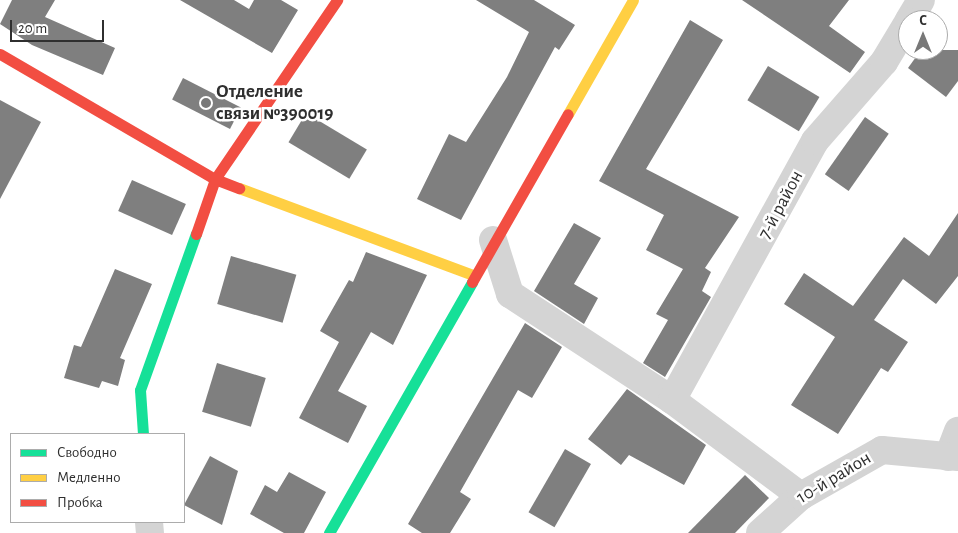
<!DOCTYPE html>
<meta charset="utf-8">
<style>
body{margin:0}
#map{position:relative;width:958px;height:533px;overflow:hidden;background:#fff;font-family:"Alegreya Sans",sans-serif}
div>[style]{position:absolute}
.building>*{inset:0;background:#7f7f7f;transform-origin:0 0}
.street>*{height:28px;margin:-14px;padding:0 14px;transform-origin:14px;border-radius:14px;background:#d4d4d4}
.fast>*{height:11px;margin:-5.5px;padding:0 5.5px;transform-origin:5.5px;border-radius:5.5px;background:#16e098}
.slow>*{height:11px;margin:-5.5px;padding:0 5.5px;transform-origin:5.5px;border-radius:5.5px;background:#ffcf43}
.jam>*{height:11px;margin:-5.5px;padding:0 5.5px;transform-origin:5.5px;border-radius:5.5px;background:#f24e42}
.dots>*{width:14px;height:14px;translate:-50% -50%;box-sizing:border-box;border:2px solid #fff;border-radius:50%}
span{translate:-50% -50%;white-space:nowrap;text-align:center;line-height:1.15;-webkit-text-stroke:5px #fff;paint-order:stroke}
.poi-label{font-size:19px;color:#2f2f2f;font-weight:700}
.left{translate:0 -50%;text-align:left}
.street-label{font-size:19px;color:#2f2f2f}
.legend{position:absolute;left:10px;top:433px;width:175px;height:90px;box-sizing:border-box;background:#fff;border:1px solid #acacac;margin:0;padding:6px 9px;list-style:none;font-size:15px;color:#2f2f2f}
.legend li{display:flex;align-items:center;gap:10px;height:25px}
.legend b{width:25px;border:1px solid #acacac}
.north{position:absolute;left:898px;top:10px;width:50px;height:50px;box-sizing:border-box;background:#fff;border:1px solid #acacac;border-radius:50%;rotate:0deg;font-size:14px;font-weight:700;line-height:20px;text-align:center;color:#2f2f2f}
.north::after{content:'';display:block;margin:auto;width:18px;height:22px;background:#787878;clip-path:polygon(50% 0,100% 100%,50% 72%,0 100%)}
.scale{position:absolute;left:10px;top:20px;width:94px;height:22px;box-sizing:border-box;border:2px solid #2f2f2f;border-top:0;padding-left:6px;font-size:15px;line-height:18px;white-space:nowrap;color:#2f2f2f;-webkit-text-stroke:4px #fff;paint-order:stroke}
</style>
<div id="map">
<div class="building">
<div style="clip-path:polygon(12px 0,55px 0,45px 17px,115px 48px,103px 75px,32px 45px,0 24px)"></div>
<div style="clip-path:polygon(180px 0,234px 0,249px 9px,254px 0,281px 0,298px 10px,272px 53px)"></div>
<div style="clip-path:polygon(476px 0,534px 0,575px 25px,559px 50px,555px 47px,461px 220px,417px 199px,449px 134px,466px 142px,507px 77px,529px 32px)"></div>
<div style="clip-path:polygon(742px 0,849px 0,829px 26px,865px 52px,850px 73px)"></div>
<div style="clip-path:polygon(690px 20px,723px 40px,646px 169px,739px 217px,705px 268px,711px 272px,702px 291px,711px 297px,665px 377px,643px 363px,668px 320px,656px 314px,683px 269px,646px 250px,664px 215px,599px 181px)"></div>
<div style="clip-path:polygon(921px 50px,958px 50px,958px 81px,946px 97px,908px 68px)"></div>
<div style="left:768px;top:66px;width:60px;height:40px;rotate:31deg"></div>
<div style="left:183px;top:78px;width:65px;height:24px;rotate:27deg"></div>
<div style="clip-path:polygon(0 100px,41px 122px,0 199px)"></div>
<div style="left:306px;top:113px;width:71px;height:34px;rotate:31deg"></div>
<div style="left:865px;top:117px;width:29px;height:70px;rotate:35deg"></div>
<div style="left:132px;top:180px;width:59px;height:34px;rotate:24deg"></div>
<div style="clip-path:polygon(958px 213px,958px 276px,936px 304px,903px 279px,874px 320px,908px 342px,888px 372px,881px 368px,838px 434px,791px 405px,835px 337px,784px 304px,804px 273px,853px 306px,904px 237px,929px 256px)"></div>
<div style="clip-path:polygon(574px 223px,601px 238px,574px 284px,598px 298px,584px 324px,534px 291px)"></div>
<div style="clip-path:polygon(366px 252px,427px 275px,393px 345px,371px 332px,338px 391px,367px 406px,348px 443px,299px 418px,339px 342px,320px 331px,349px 280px,353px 282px)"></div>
<div style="left:231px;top:256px;width:68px;height:50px;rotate:16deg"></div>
<div style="clip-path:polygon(115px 269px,152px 284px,120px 358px,125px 360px,118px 386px,102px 381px,99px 388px,64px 378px,74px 345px,81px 347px)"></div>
<div style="clip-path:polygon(525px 323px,562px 347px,532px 398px,518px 390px,460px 492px,471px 499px,450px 533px,422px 533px,408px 524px)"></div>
<div style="left:217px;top:363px;width:51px;height:51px;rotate:17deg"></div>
<div style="clip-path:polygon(627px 389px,706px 445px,684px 485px,629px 455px,621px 465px,588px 439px)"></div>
<div style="left:565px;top:449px;width:30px;height:73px;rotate:30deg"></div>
<div style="clip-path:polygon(210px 456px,238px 471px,222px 525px,184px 505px)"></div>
<div style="clip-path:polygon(289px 472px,326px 492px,304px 533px,284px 533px,250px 514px,265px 485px,277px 492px)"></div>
<div style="clip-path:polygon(745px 475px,769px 498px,735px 533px,688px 533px)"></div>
</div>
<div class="street">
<div style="left:909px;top:20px;width:23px;rotate:-59deg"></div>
<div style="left:493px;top:240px;width:57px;rotate:72.5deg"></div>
<div style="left:510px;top:294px;width:194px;rotate:33.2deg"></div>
<div style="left:672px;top:400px;width:161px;rotate:36.7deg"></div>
<div style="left:672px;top:400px;width:296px;rotate:-61.1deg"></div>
<div style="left:815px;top:141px;width:105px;rotate:-48.9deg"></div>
<div style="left:884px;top:62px;width:47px;rotate:-59deg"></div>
<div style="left:948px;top:457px;width:28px;rotate:-69deg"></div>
<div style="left:149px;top:522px;width:11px;rotate:85deg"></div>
<div style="left:760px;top:533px;width:55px;rotate:-42.1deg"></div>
<div style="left:801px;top:496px;width:93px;rotate:-29.6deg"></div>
<div style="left:882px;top:450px;width:76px;rotate:5.3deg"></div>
</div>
<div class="fast">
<div style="left:143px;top:434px;width:44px;rotate:-93.9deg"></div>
<div style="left:140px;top:390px;width:166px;rotate:-70.3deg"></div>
<div style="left:329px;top:533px;width:289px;rotate:-60.3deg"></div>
</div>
<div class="slow">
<div style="left:568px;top:114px;width:131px;rotate:-60.3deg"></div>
<div style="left:239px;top:188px;width:250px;rotate:20.4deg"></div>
</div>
<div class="jam">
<div style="left:0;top:54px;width:249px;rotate:30.2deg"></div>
<div style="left:215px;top:179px;width:26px;rotate:21deg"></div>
<div style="left:196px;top:234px;width:58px;rotate:-70.9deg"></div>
<div style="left:215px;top:179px;width:217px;rotate:-55.7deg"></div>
<div style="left:472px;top:282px;width:193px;rotate:-60.3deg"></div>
</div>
<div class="dots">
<div style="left:206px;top:103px;background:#787878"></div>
</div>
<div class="poi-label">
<span class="left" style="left:216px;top:103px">Отделение<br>связи №390019</span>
</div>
<div class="street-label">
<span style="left:781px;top:205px;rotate:-62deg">7-й район</span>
<span style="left:834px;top:478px;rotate:-31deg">10-й район</span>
</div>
<ul class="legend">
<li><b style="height:6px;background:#16e098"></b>Свободно</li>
<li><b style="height:6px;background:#ffcf43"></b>Медленно</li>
<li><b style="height:6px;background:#f24e42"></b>Пробка</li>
</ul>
<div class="north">С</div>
<div class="scale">20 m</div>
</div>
